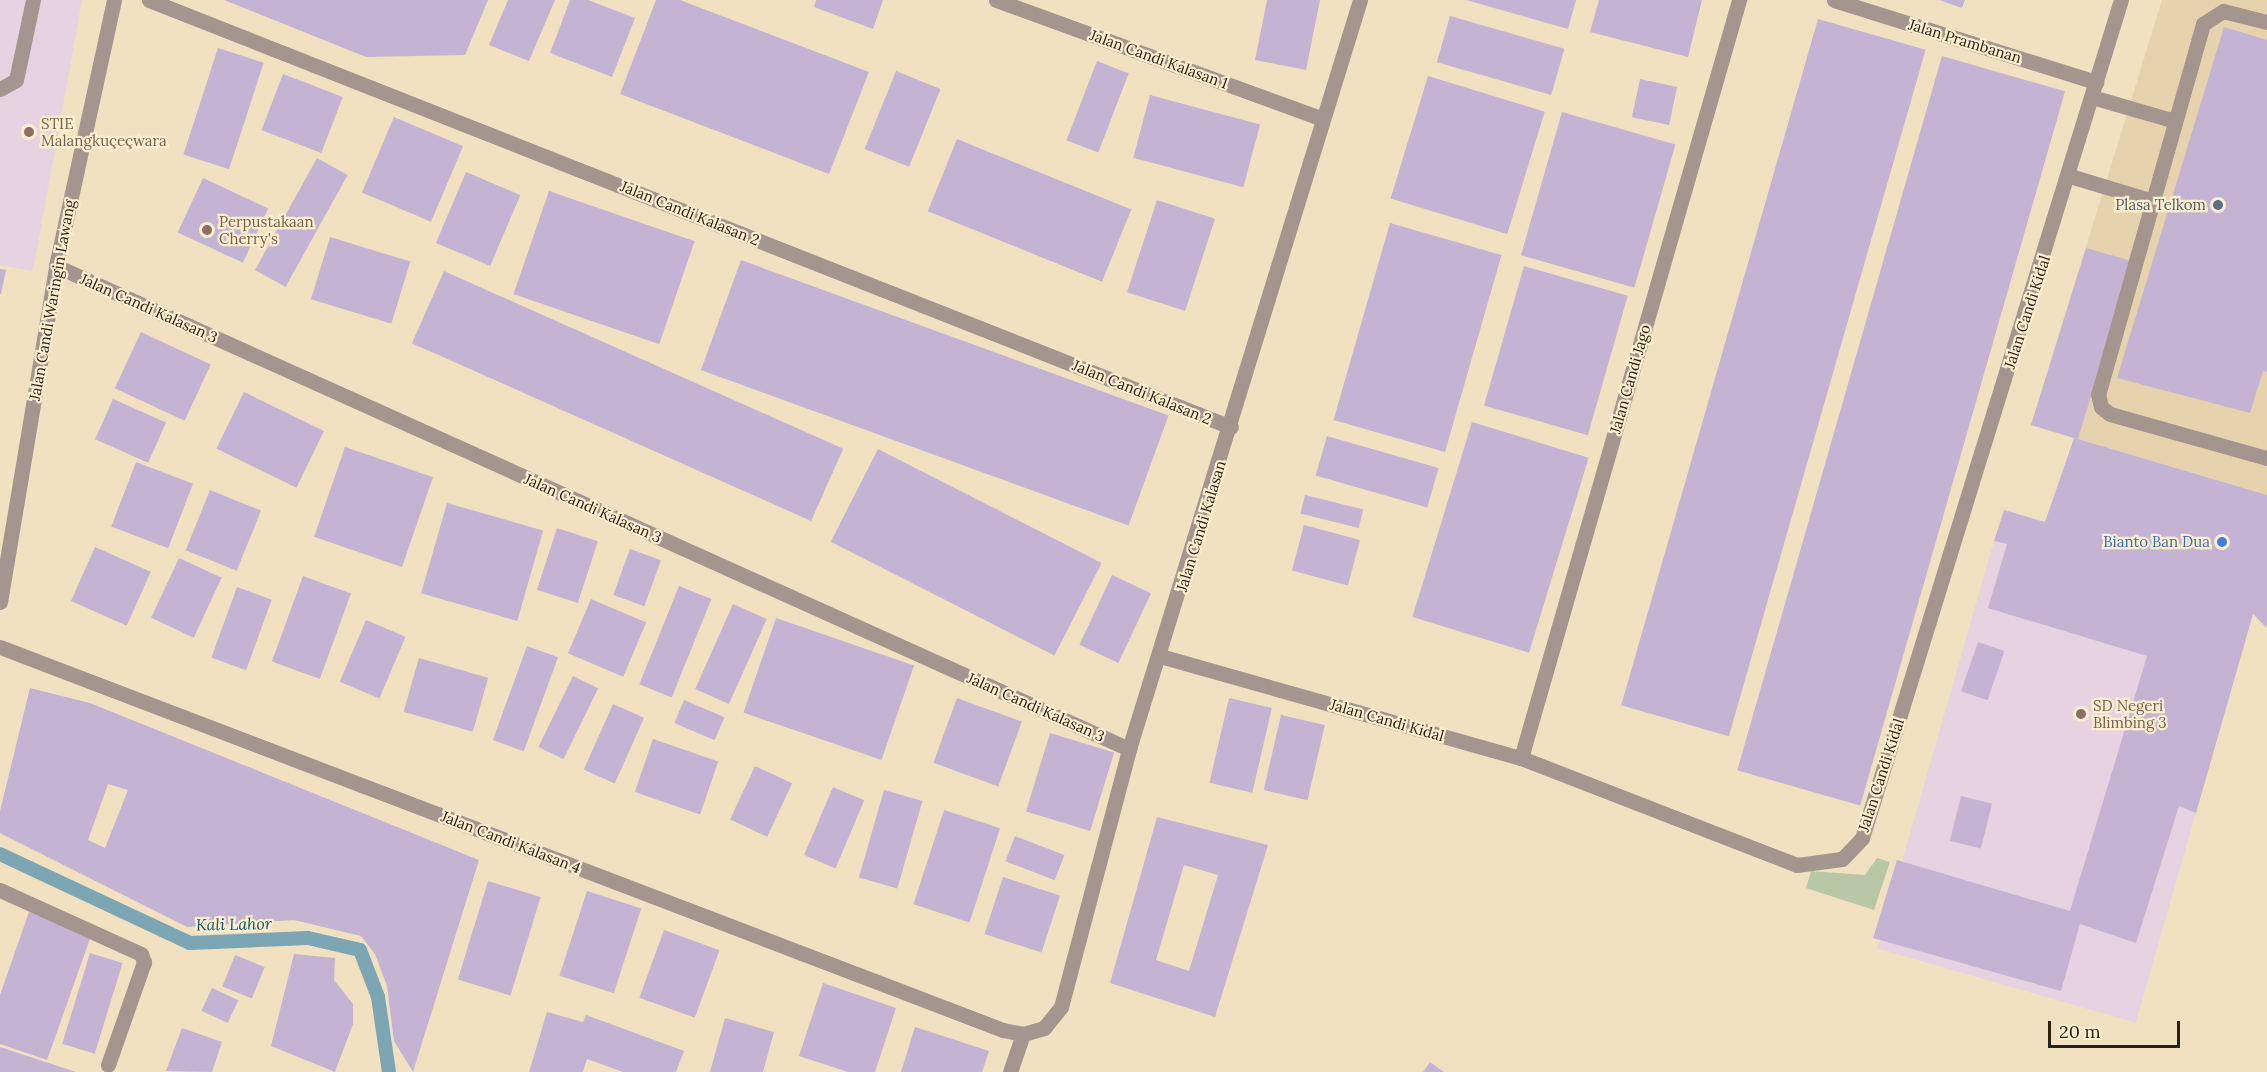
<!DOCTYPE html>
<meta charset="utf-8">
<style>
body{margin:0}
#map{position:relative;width:2267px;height:1072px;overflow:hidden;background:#f1e1c1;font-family:Lora,serif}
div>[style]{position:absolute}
.built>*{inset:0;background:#e6d3ae}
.education>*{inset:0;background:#e6d2e1;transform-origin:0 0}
.green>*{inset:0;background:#b8c8a7}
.stream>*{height:14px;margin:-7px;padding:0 7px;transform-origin:7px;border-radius:7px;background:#7ca6b4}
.building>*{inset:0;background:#c5b3d3;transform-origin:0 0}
.lane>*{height:15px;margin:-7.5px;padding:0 7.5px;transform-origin:7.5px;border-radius:7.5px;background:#a4958f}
.street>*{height:15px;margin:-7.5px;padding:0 7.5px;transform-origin:7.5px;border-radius:7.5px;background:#a4958f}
.dots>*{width:16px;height:16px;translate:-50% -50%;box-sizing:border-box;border:3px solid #feeece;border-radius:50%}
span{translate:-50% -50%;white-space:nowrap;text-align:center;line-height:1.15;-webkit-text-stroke:4.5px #feeece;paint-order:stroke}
.street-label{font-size:15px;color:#282317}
.education-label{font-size:15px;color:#785e54}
.left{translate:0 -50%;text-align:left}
.service-label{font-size:15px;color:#4e5e75}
.right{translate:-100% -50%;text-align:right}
.shop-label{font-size:15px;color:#366cbe}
.water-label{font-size:16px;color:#025b70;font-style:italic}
.scale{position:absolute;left:2048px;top:1021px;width:132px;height:27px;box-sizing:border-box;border:3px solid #282317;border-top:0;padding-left:8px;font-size:18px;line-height:21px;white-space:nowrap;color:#282317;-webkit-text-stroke:4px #feeece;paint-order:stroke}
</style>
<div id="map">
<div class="built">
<div style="clip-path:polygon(2162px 0,2267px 0,2267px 495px,2031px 425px)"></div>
</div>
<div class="education">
<div style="clip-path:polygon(0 0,82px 0,33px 271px,0 265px)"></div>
<div style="left:1994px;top:541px;width:269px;height:424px;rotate:16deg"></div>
</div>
<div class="green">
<div style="clip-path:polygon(1877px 858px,1890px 862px,1874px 910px,1806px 888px,1811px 871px,1865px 875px)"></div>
</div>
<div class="stream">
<div style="left:0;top:854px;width:210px;rotate:25.1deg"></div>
<div style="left:190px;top:943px;width:118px;rotate:-2.4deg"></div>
<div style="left:308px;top:938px;width:53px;rotate:13deg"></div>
<div style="left:360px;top:950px;width:50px;rotate:69deg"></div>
<div style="left:378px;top:997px;width:76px;rotate:81.7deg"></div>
</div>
<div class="building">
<div style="clip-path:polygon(224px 0,488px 0,465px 55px,366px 57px)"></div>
<div style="clip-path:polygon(508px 0,555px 0,529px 61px,489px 45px)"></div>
<div style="clip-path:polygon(570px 0,588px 0,635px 18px,612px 77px,550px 53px)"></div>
<div style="clip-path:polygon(656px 0,680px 0,869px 72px,829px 174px,620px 94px)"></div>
<div style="clip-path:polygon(816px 0,883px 0,873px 29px,814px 7px)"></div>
<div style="clip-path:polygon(1267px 0,1320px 0,1306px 70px,1255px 60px)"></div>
<div style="clip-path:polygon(1466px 0,1576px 0,1568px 29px)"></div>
<div style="clip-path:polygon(1599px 0,1702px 0,1688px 57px,1590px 32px)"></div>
<div style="clip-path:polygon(1939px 0,1965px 0,1962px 8px)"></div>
<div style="left:1450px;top:16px;width:119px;height:48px;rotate:16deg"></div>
<div style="left:1818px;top:19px;width:112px;height:714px;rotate:16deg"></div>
<div style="clip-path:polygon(2224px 27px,2267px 40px,2267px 372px,2263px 371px,2250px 413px,2117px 378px)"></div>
<div style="left:218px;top:48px;width:48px;height:112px;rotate:18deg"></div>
<div style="left:1942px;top:56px;width:128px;height:743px;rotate:16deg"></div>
<div style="left:1097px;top:61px;width:34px;height:85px;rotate:21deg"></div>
<div style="left:896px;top:71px;width:48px;height:84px;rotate:22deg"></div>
<div style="left:283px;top:74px;width:64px;height:60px;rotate:21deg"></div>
<div style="left:1428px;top:76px;width:122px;height:128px;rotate:17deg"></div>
<div style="left:1640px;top:79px;width:38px;height:39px;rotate:12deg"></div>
<div style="left:1150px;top:95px;width:114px;height:65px;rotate:15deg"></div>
<div style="left:1562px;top:112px;width:118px;height:149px;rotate:16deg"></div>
<div style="left:394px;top:117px;width:75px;height:82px;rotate:23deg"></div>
<div style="left:957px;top:139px;width:188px;height:78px;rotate:22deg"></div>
<div style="left:317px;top:158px;width:35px;height:128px;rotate:29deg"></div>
<div style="left:466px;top:172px;width:59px;height:77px;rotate:23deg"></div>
<div style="left:203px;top:178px;width:72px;height:60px;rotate:25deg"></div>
<div style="left:549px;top:191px;width:154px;height:109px;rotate:19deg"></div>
<div style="left:1157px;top:200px;width:61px;height:97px;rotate:18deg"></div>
<div style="left:1390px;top:223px;width:116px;height:205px;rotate:16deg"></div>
<div style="left:330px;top:237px;width:84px;height:65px;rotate:17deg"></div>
<div style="clip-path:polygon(2086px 248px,2132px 261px,2078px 439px,2267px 495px,2267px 628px,2253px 614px,2196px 813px,2179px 806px,2136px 943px,2080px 924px,2061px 991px,1873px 938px,1897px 860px,2070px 911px,2147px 656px,1988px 608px,2007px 544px,1994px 541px,2004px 510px,2045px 522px,2074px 438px,2031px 425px)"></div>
<div style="left:741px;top:260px;width:455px;height:117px;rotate:20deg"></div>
<div style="left:1524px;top:266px;width:108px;height:145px;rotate:16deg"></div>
<div style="clip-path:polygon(0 269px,6px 270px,1px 294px,0 294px)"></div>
<div style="left:444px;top:271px;width:437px;height:79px;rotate:24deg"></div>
<div style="left:141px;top:332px;width:77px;height:62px;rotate:25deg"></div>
<div style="left:244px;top:392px;width:89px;height:63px;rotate:26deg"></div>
<div style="left:113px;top:399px;width:58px;height:44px;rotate:24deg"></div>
<div style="left:1472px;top:422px;width:122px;height:204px;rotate:17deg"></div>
<div style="left:1327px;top:436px;width:116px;height:41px;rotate:16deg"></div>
<div style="left:345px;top:447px;width:93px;height:95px;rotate:19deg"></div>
<div style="left:878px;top:449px;width:251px;height:104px;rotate:27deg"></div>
<div style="left:136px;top:462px;width:61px;height:69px;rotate:21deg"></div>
<div style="left:210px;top:490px;width:55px;height:65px;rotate:22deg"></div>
<div style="left:1305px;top:495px;width:60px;height:19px;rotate:14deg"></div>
<div style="left:447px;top:503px;width:100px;height:94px;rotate:16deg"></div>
<div style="left:1304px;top:525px;width:58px;height:47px;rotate:15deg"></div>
<div style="left:557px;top:528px;width:43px;height:65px;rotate:18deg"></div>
<div style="left:95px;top:547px;width:61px;height:59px;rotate:24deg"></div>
<div style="left:630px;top:549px;width:33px;height:49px;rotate:20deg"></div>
<div style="left:179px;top:558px;width:47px;height:66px;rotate:25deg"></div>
<div style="left:1112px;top:575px;width:43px;height:77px;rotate:25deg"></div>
<div style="left:303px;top:576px;width:51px;height:91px;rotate:20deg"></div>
<div style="left:679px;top:586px;width:35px;height:106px;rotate:22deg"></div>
<div style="left:237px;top:587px;width:37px;height:75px;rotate:20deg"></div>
<div style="left:591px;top:599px;width:60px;height:59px;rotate:23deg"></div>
<div style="left:733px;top:604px;width:37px;height:93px;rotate:24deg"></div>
<div style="left:776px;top:618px;width:146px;height:100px;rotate:19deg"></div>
<div style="left:366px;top:620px;width:43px;height:67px;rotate:23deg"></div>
<div style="left:1978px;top:642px;width:28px;height:52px;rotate:19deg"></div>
<div style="left:527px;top:646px;width:33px;height:100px;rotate:20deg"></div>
<div style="left:419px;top:658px;width:72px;height:56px;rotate:16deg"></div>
<div style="left:573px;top:676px;width:28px;height:79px;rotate:26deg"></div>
<div style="clip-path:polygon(evenodd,30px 688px,90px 703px,479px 860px,413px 1072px,394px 1041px,387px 986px,375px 954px,361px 936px,294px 920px,187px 927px,0 833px,0 811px,30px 688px,108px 784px,128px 790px,105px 848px,88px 840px,108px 784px)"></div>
<div style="left:957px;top:698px;width:69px;height:69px;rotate:20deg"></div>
<div style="left:1229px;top:698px;width:44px;height:87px;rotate:13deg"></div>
<div style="left:684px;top:700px;width:44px;height:25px;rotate:23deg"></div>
<div style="left:613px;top:704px;width:34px;height:72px;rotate:24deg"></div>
<div style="left:1281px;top:715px;width:45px;height:77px;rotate:13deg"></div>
<div style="left:1050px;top:733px;width:67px;height:82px;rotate:17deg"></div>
<div style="left:653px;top:739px;width:69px;height:56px;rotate:19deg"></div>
<div style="left:755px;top:766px;width:41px;height:59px;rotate:25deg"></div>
<div style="left:833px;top:787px;width:34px;height:74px;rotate:23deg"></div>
<div style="left:884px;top:790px;width:40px;height:91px;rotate:16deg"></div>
<div style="left:1961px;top:796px;width:32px;height:46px;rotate:14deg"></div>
<div style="left:944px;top:810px;width:59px;height:99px;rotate:18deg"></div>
<div style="clip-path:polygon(evenodd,1157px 817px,1268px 845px,1215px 1017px,1110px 983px,1157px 817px,1184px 865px,1218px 875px,1189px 971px,1156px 960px,1184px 865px)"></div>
<div style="left:1015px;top:836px;width:53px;height:27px;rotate:21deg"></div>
<div style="left:1003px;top:877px;width:60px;height:60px;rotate:18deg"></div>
<div style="left:488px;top:881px;width:55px;height:103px;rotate:17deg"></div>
<div style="left:587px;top:891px;width:57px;height:89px;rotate:18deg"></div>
<div style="clip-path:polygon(29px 912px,91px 936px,47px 1060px,0 1044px,0 995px)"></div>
<div style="left:664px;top:930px;width:59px;height:72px;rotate:20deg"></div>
<div style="left:90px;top:953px;width:34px;height:95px;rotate:17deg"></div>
<div style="clip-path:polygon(294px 954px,335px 958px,334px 980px,353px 1004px,353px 1024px,335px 1072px,271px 1046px)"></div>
<div style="left:235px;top:955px;width:32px;height:34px;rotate:22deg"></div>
<div style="clip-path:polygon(823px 983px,896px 1008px,875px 1072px,848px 1072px,799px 1056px)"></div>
<div style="left:212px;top:988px;width:29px;height:25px;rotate:25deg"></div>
<div style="clip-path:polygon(547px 1012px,583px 1022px,586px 1015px,684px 1051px,676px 1072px,623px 1072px,587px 1059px,583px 1072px,529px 1072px)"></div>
<div style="clip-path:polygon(725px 1018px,774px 1032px,763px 1072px,710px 1072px)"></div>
<div style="clip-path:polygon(915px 1027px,989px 1051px,982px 1072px,901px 1072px)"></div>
<div style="clip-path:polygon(182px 1028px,222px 1042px,212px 1072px,166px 1071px)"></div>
<div style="clip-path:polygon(0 1047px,76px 1072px,0 1072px)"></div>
<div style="clip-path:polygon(1430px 1062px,1444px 1072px,1423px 1072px)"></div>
</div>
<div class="lane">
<div style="left:2267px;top:22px;width:45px;rotate:-166deg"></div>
<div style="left:2223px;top:11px;width:24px;rotate:147deg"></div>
<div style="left:2203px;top:24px;width:385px;rotate:105.8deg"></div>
<div style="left:2098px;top:394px;width:13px;rotate:77deg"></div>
<div style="left:2101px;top:407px;width:11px;rotate:38deg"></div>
<div style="left:2110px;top:414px;width:163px;rotate:15.7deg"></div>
<div style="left:0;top:89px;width:18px;rotate:-29deg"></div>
<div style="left:16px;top:80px;width:82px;rotate:-78deg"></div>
<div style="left:2092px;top:97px;width:86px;rotate:16.1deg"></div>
<div style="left:2070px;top:176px;width:87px;rotate:16.8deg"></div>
</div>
<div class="street">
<div style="left:149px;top:0;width:1163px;rotate:21.54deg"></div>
<div style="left:996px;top:0;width:346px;rotate:20deg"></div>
<div style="left:1834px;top:0;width:275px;rotate:17.4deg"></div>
<div style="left:56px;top:266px;width:1177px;rotate:24.23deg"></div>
<div style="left:0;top:602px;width:341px;rotate:-80.5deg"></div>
<div style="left:56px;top:266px;width:272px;rotate:-77.7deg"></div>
<div style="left:0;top:647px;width:1074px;rotate:20.9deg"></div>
<div style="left:1003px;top:1030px;width:20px;rotate:11deg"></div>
<div style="left:1023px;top:1034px;width:22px;rotate:-16deg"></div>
<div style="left:1044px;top:1028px;width:27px;rotate:-51deg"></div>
<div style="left:1061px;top:1007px;width:267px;rotate:-75.2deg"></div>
<div style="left:1129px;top:749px;width:784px;rotate:-72.86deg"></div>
<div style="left:1160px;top:656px;width:375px;rotate:15.8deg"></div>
<div style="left:1521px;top:758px;width:296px;rotate:21.2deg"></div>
<div style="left:1797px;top:865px;width:45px;rotate:-7.6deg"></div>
<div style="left:1842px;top:859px;width:29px;rotate:-46deg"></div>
<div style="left:1862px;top:838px;width:877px;rotate:-72.83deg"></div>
<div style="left:1521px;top:758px;width:789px;rotate:-73.95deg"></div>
<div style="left:0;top:890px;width:155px;rotate:24.4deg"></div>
<div style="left:141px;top:954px;width:9px;rotate:69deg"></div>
<div style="left:144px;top:962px;width:109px;rotate:109.3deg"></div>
<div style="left:1010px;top:1072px;width:40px;rotate:-71.1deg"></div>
</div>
<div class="dots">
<div style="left:29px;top:132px;background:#8d6e63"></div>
<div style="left:2218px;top:205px;background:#5c6f8a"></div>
<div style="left:207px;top:230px;background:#8d6e63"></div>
<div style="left:2222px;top:542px;background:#3f7fe0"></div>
<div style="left:2081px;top:714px;background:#8d6e63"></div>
</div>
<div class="street-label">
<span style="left:1965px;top:41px;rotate:17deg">Jalan Prambanan</span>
<span style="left:1159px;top:59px;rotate:20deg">Jalan Candi Kalasan 1</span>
<span style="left:690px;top:213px;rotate:22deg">Jalan Candi Kalasan 2</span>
<span style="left:52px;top:300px;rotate:-80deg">Jalan Candi Waringin Lawang</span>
<span style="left:149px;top:308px;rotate:24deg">Jalan Candi Kalasan 3</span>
<span style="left:2027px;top:312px;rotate:-72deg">Jalan Candi Kidal</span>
<span style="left:1630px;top:379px;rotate:-74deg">Jalan Candi Jago</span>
<span style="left:1142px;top:392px;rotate:22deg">Jalan Candi Kalasan 2</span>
<span style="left:593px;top:508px;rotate:24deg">Jalan Candi Kalasan 3</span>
<span style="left:1201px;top:526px;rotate:-73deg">Jalan Candi Kalasan</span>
<span style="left:1036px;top:707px;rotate:24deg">Jalan Candi Kalasan 3</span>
<span style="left:1387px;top:720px;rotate:16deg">Jalan Candi Kidal</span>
<span style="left:1881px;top:775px;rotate:-72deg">Jalan Candi Kidal</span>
<span style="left:511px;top:842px;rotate:21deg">Jalan Candi Kalasan 4</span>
</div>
<div class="education-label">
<span class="left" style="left:41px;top:132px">STIE<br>Malangkuçeçwara</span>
<span class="left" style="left:219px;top:230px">Perpustakaan<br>Cherry's</span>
<span class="left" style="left:2093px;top:714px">SD Negeri<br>Blimbing 3</span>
</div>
<div class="service-label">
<span class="right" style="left:2206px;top:205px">Plasa Telkom</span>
</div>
<div class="shop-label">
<span class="right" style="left:2210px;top:542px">Bianto Ban Dua</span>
</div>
<div class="water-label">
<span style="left:234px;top:924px;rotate:-1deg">Kali Lahor</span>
</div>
<div class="scale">20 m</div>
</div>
